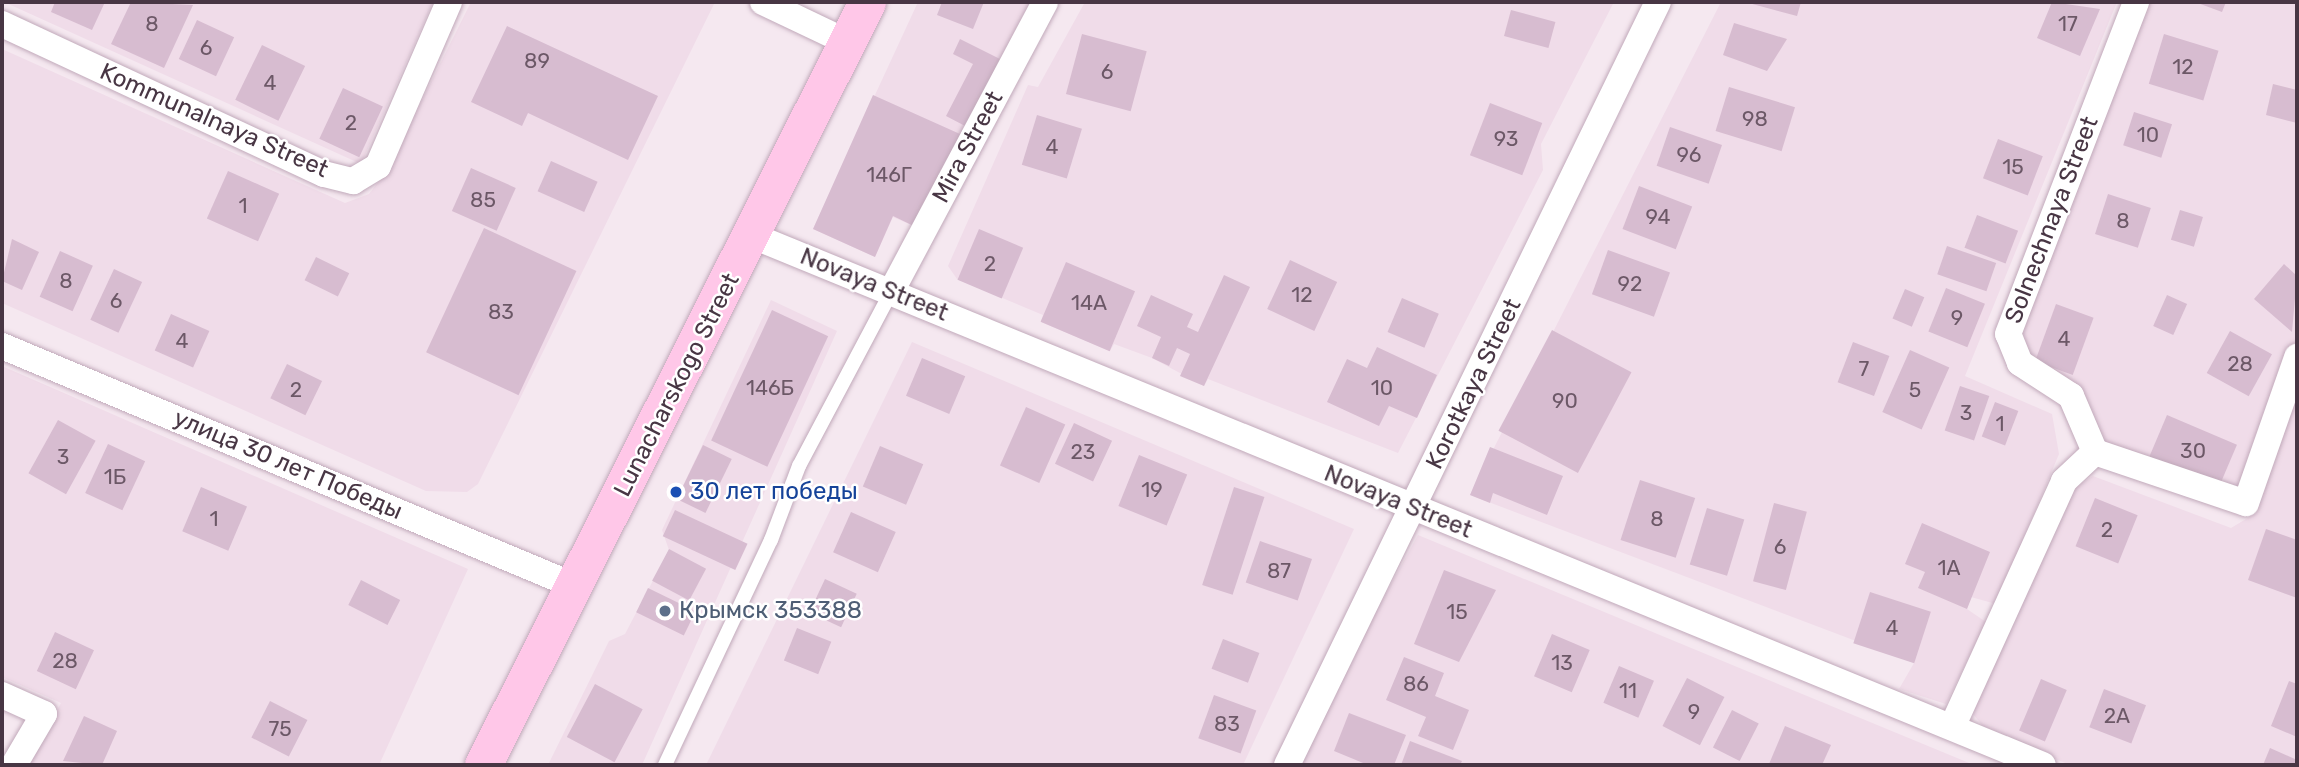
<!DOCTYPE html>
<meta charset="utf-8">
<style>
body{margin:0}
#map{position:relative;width:2299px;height:767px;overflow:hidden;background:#f5e8f0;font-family:Rubik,sans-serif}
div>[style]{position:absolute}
.residential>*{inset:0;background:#f0dce9}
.building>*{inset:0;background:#d7bcd0;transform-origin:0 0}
.roads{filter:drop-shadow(0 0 2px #c1a9ba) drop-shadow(0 0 2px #c1a9ba)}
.service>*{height:14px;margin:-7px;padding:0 7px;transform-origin:7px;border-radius:7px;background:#fff}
.minor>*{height:26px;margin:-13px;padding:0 13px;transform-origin:13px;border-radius:13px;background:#fff}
.secondary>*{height:37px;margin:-18.5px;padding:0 18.5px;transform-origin:18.5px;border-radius:18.5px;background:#ffc7e8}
.dots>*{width:19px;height:19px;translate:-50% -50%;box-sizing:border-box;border:4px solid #fff;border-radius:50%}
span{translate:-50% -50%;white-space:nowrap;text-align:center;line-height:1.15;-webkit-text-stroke:5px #fff;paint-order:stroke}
.number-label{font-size:21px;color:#6c5867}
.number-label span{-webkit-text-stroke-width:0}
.street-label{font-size:24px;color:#483644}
.transit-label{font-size:24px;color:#164399}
.left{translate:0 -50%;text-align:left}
.service-label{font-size:24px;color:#4e5e75}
.frame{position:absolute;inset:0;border:4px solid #483644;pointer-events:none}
</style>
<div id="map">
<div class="residential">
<div style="clip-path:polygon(4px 2px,433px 2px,361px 164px)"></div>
<div style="clip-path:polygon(471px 2px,715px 2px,478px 484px,467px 492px,426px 491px,2px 303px,2px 49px,345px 203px,369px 194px,386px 172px)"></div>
<div style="clip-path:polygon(918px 2px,1034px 2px,969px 128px,960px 134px,918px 228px,893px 217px,875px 257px,813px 229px)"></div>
<div style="clip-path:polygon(1085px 2px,1614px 2px,1541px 144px,1543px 170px,1398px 453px,1208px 379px,1204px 386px,1152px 358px,1114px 344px,1110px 351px,1041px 322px,1043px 315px,957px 279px,948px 266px,1028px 85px,1038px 87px)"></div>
<div style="clip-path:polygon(1721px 2px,2117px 2px,1965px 376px,2052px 414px,2059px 454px,1996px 604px,1971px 597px,1967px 609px,1986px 622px,1946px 704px,1899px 689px,1914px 663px,1470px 495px)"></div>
<div style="clip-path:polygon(2147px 2px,2297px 2px,2297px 341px,2239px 486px,2228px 492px,2103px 443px,2086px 398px,2028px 357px,2022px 328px)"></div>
<div style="clip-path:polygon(771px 300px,837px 331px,642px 765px,548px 765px,609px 641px,625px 634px,669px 550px,662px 530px)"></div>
<div style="clip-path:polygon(912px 342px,1354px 529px,1243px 765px,706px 765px)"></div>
<div style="clip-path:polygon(2px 366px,468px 569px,379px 765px,28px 765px,61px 703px,2px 677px)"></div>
<div style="clip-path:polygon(2297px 385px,2297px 765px,2070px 765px,1986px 730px,1973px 714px,1977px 692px,2074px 488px,2093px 476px,2231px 528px,2256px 513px)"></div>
<div style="clip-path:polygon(1418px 535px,1974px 765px,1292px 765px)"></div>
</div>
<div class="building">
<div style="clip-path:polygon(55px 2px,105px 2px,92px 30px,51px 12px)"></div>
<div style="clip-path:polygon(131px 2px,193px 5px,164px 68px,111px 44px)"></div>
<div style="clip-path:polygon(942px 2px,984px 2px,973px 29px,937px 15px)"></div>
<div style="clip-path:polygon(1745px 2px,1801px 2px,1797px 16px)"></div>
<div style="clip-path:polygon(2052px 2px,2100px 9px,2080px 56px,2037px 38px)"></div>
<div style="clip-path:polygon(2195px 2px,2226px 2px,2222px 12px)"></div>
<div style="left:1511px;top:10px;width:46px;height:27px;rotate:15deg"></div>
<div style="left:197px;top:20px;width:41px;height:43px;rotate:25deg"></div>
<div style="clip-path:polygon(1734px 23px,1787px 39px,1767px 71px,1723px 55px)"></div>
<div style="clip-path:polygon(507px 26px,658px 96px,628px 160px,528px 113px,522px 126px,471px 102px)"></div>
<div style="left:1082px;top:34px;width:67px;height:62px;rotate:15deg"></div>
<div style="left:2164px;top:34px;width:57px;height:52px;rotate:17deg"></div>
<div style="clip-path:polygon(960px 39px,1004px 61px,969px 128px,946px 116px,973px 64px,953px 54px)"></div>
<div style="left:262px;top:45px;width:48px;height:61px;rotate:26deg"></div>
<div style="clip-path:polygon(2273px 84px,2297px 90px,2297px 123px,2266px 115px)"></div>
<div style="left:1729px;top:87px;width:69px;height:46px;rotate:17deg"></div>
<div style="left:343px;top:88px;width:44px;height:56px;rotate:25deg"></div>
<div style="clip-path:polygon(873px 95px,960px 134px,918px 228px,893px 216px,875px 257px,813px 229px)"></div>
<div style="left:1490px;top:103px;width:56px;height:56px;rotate:21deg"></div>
<div style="left:2134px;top:112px;width:40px;height:35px;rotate:18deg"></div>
<div style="left:1037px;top:115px;width:47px;height:52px;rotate:17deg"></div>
<div style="left:1670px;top:127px;width:55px;height:41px;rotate:19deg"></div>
<div style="left:1998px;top:139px;width:48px;height:42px;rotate:21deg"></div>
<div style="left:551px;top:161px;width:51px;height:33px;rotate:24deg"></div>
<div style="left:471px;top:168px;width:49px;height:47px;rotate:24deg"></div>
<div style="left:228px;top:171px;width:56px;height:52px;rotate:24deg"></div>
<div style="left:1639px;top:186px;width:57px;height:46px;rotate:21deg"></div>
<div style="left:2108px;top:194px;width:45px;height:42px;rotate:18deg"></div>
<div style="left:2180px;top:210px;width:24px;height:31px;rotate:17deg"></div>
<div style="left:1977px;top:215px;width:44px;height:35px;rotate:21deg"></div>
<div style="left:484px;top:228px;width:102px;height:137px;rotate:25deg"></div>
<div style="left:979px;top:229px;width:48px;height:55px;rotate:23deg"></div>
<div style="clip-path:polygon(12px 239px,39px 252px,22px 290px,2px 281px)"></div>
<div style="left:1947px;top:246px;width:52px;height:30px;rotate:19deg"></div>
<div style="left:1608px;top:250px;width:66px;height:47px;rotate:20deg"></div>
<div style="left:60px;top:251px;width:36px;height:50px;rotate:24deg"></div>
<div style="left:316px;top:257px;width:37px;height:26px;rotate:26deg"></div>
<div style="left:1290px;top:260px;width:52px;height:54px;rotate:25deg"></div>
<div style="left:1066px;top:262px;width:75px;height:65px;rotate:23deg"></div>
<div style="clip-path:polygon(2284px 264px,2297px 276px,2292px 332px,2254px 299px)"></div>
<div style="left:114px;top:269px;width:31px;height:56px;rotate:25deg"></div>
<div style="clip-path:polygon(1224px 275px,1250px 287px,1204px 386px,1180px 376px,1190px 354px,1177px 348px,1169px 366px,1152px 358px,1161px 337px,1137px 326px,1151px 295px,1193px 314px,1187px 327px,1198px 332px)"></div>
<div style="left:1946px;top:288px;width:42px;height:47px;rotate:22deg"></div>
<div style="left:1905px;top:289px;width:21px;height:32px;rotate:23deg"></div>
<div style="left:2167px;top:295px;width:22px;height:34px;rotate:24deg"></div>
<div style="left:1402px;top:298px;width:40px;height:37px;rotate:23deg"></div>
<div style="left:2056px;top:304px;width:40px;height:61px;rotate:20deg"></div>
<div style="left:772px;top:310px;width:62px;height:144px;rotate:25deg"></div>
<div style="left:171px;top:314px;width:42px;height:40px;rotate:24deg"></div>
<div style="left:1552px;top:330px;width:90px;height:114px;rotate:28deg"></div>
<div style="left:2230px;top:331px;width:48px;height:48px;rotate:29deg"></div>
<div style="left:1853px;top:342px;width:39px;height:43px;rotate:21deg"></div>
<div style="clip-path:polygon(1377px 347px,1437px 375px,1417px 418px,1389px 406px,1379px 426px,1327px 402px,1347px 359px,1367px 368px)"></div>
<div style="left:1910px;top:350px;width:43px;height:68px;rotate:24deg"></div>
<div style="left:922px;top:358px;width:47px;height:41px;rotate:23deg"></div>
<div style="left:287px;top:364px;width:39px;height:38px;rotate:26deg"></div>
<div style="left:1960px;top:386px;width:31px;height:47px;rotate:19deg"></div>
<div style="left:1995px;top:402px;width:25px;height:37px;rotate:21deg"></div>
<div style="left:1026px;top:407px;width:43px;height:64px;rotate:24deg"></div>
<div style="left:2167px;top:415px;width:76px;height:45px;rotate:23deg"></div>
<div style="left:58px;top:420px;width:43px;height:61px;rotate:29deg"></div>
<div style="left:1074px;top:423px;width:42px;height:45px;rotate:25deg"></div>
<div style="left:108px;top:444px;width:41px;height:54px;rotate:25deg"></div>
<div style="left:703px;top:445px;width:32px;height:60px;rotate:26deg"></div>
<div style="left:880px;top:446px;width:47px;height:44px;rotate:23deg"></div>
<div style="clip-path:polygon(1490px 447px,1563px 476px,1547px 515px,1493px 493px,1490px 503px,1470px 495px)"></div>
<div style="left:1139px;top:455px;width:52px;height:55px;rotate:22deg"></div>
<div style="left:1640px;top:480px;width:58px;height:63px;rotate:18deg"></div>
<div style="left:201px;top:487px;width:50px;height:48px;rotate:23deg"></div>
<div style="left:1234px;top:487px;width:32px;height:103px;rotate:18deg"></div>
<div style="left:2095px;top:498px;width:46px;height:52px;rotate:22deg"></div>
<div style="left:1774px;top:503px;width:34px;height:81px;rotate:15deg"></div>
<div style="left:1707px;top:508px;width:39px;height:59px;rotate:17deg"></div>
<div style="left:675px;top:510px;width:80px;height:29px;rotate:25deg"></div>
<div style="left:851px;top:512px;width:49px;height:44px;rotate:24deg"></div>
<div style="clip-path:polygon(1922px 523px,1990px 552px,1967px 609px,1918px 588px,1925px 572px,1905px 564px)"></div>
<div style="clip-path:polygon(2266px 529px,2297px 540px,2297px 598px,2248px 580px)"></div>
<div style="left:1260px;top:541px;width:55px;height:44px;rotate:19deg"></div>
<div style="left:669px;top:549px;width:42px;height:36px;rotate:28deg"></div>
<div style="clip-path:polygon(1444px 570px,1496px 590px,1459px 662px,1414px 644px)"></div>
<div style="left:825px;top:579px;width:35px;height:37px;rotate:25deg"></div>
<div style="left:361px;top:580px;width:44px;height:28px;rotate:27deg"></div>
<div style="left:648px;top:588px;width:53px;height:27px;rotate:26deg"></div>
<div style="left:1870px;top:592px;width:64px;height:54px;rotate:18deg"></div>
<div style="left:797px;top:628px;width:37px;height:35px;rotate:22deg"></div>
<div style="left:55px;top:632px;width:43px;height:43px;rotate:25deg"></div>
<div style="left:1552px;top:634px;width:41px;height:46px;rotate:23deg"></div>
<div style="left:1223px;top:639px;width:39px;height:32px;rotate:21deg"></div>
<div style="clip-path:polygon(1404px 657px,1444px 673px,1435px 696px,1469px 710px,1453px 750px,1418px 736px,1426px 717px,1386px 700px)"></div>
<div style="left:1619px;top:666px;width:38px;height:40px;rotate:23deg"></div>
<div style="left:1687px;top:678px;width:42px;height:54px;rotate:27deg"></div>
<div style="left:2041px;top:679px;width:28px;height:56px;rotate:23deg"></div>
<div style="clip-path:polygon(2289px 681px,2297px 684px,2297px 737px,2271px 726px)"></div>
<div style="left:595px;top:684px;width:54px;height:60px;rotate:28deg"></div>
<div style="left:2104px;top:689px;width:45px;height:41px;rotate:21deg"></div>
<div style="left:1214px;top:695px;width:45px;height:46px;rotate:20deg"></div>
<div style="left:270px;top:701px;width:42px;height:41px;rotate:27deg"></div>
<div style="left:1732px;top:710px;width:30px;height:42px;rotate:27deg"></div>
<div style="clip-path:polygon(1349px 713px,1406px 735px,1394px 765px,1368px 765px,1334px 751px)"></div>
<div style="clip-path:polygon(84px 716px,117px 731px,102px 765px,63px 761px)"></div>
<div style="clip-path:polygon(1785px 726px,1831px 745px,1822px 765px,1769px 764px)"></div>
<div style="clip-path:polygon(1410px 741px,1462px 761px,1460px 765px,1401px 765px)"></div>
<div style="clip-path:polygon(2270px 748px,2297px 760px,2297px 765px,2263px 765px)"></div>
</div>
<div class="roads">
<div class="service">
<div style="left:665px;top:765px;width:249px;rotate:-64.8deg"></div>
<div style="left:771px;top:540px;width:79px;rotate:-69.3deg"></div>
<div style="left:799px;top:466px;width:197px;rotate:-62.1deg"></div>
</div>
<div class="minor">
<div style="left:763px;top:2px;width:93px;rotate:25.5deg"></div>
<div style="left:2px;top:24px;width:355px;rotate:25deg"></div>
<div style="left:324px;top:174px;width:30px;rotate:14deg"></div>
<div style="left:353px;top:181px;width:29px;rotate:-31deg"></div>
<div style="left:378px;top:166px;width:179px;rotate:-66.6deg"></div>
<div style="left:753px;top:236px;width:1394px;rotate:22.3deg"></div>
<div style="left:891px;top:292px;width:328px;rotate:-62deg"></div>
<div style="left:2px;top:346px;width:621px;rotate:22.73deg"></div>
<div style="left:2095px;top:452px;width:61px;rotate:-113.2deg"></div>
<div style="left:2071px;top:396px;width:61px;rotate:-147.1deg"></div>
<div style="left:2020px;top:363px;width:31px;rotate:-112deg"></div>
<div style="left:2008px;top:334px;width:356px;rotate:-68.9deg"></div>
<div style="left:2px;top:695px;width:46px;rotate:24.3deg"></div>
<div style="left:44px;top:714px;width:59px;rotate:120.5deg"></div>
<div style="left:1953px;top:725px;width:268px;rotate:-65.5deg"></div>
<div style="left:2064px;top:481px;width:42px;rotate:-43.1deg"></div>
<div style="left:2095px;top:452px;width:159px;rotate:18.7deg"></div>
<div style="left:2246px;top:503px;width:155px;rotate:-70.7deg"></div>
<div style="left:1287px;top:765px;width:848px;rotate:-64.07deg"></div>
</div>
<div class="secondary">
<div style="left:483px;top:765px;width:854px;rotate:-63.28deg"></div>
</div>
</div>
<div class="dots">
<div style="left:676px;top:492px;background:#1a4fb4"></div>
<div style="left:665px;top:611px;background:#5c6f8a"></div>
</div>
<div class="number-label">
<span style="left:152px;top:24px">8</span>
<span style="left:2068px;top:24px">17</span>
<span style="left:206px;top:48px">6</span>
<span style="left:537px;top:61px">89</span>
<span style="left:2183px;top:67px">12</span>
<span style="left:1107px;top:72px">6</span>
<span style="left:270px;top:83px">4</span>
<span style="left:1755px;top:119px">98</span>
<span style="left:351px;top:123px">2</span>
<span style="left:2148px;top:135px">10</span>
<span style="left:1506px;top:139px">93</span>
<span style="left:1052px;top:147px">4</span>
<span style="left:1689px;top:155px">96</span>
<span style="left:2013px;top:167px">15</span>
<span style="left:889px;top:175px">146Г</span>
<span style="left:483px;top:200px">85</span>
<span style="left:243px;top:206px">1</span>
<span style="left:1658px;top:217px">94</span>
<span style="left:2123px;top:221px">8</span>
<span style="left:990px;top:264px">2</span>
<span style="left:66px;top:281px">8</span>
<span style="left:1630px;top:284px">92</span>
<span style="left:1302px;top:295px">12</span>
<span style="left:116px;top:301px">6</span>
<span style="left:1089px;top:303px">14А</span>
<span style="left:501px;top:312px">83</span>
<span style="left:1957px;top:318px">9</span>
<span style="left:2064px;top:339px">4</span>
<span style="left:182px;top:341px">4</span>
<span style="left:2240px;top:364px">28</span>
<span style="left:1864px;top:369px">7</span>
<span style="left:770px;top:388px">146Б</span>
<span style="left:1382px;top:388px">10</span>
<span style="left:296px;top:390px">2</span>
<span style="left:1915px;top:390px">5</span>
<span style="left:1565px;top:401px">90</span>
<span style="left:1966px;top:413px">3</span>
<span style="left:2000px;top:424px">1</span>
<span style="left:2193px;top:451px">30</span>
<span style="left:1083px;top:452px">23</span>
<span style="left:63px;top:457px">3</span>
<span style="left:115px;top:477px">1Б</span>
<span style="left:1152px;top:490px">19</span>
<span style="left:214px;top:519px">1</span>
<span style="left:1657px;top:519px">8</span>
<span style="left:2107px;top:530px">2</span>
<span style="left:1780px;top:547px">6</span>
<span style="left:1949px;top:568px">1А</span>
<span style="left:1279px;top:571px">87</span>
<span style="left:1457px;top:612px">15</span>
<span style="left:1892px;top:628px">4</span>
<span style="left:65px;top:661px">28</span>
<span style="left:1562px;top:663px">13</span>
<span style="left:1416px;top:684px">86</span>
<span style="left:1628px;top:691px">11</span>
<span style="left:1694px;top:712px">9</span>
<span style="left:2117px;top:716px">2А</span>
<span style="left:1227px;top:724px">83</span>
<span style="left:280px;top:729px">75</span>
</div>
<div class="street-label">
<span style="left:214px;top:121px;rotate:24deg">Kommunalnaya Street</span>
<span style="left:968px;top:147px;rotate:-62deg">Mira Street</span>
<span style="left:2052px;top:220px;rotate:-69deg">Solnechnaya Street</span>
<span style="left:874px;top:285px;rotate:22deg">Novaya Street</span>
<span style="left:1474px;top:384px;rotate:-64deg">Korotkaya Street</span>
<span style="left:677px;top:385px;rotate:-63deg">Lunacharskogo Street</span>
<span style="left:288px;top:465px;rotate:23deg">улица 30 лет Победы</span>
<span style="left:1398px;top:502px;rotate:22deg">Novaya Street</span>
</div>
<div class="transit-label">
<span class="left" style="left:690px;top:492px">30 лет победы</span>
</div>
<div class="service-label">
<span class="left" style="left:679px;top:611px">Крымск 353388</span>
</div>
<div class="frame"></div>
</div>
